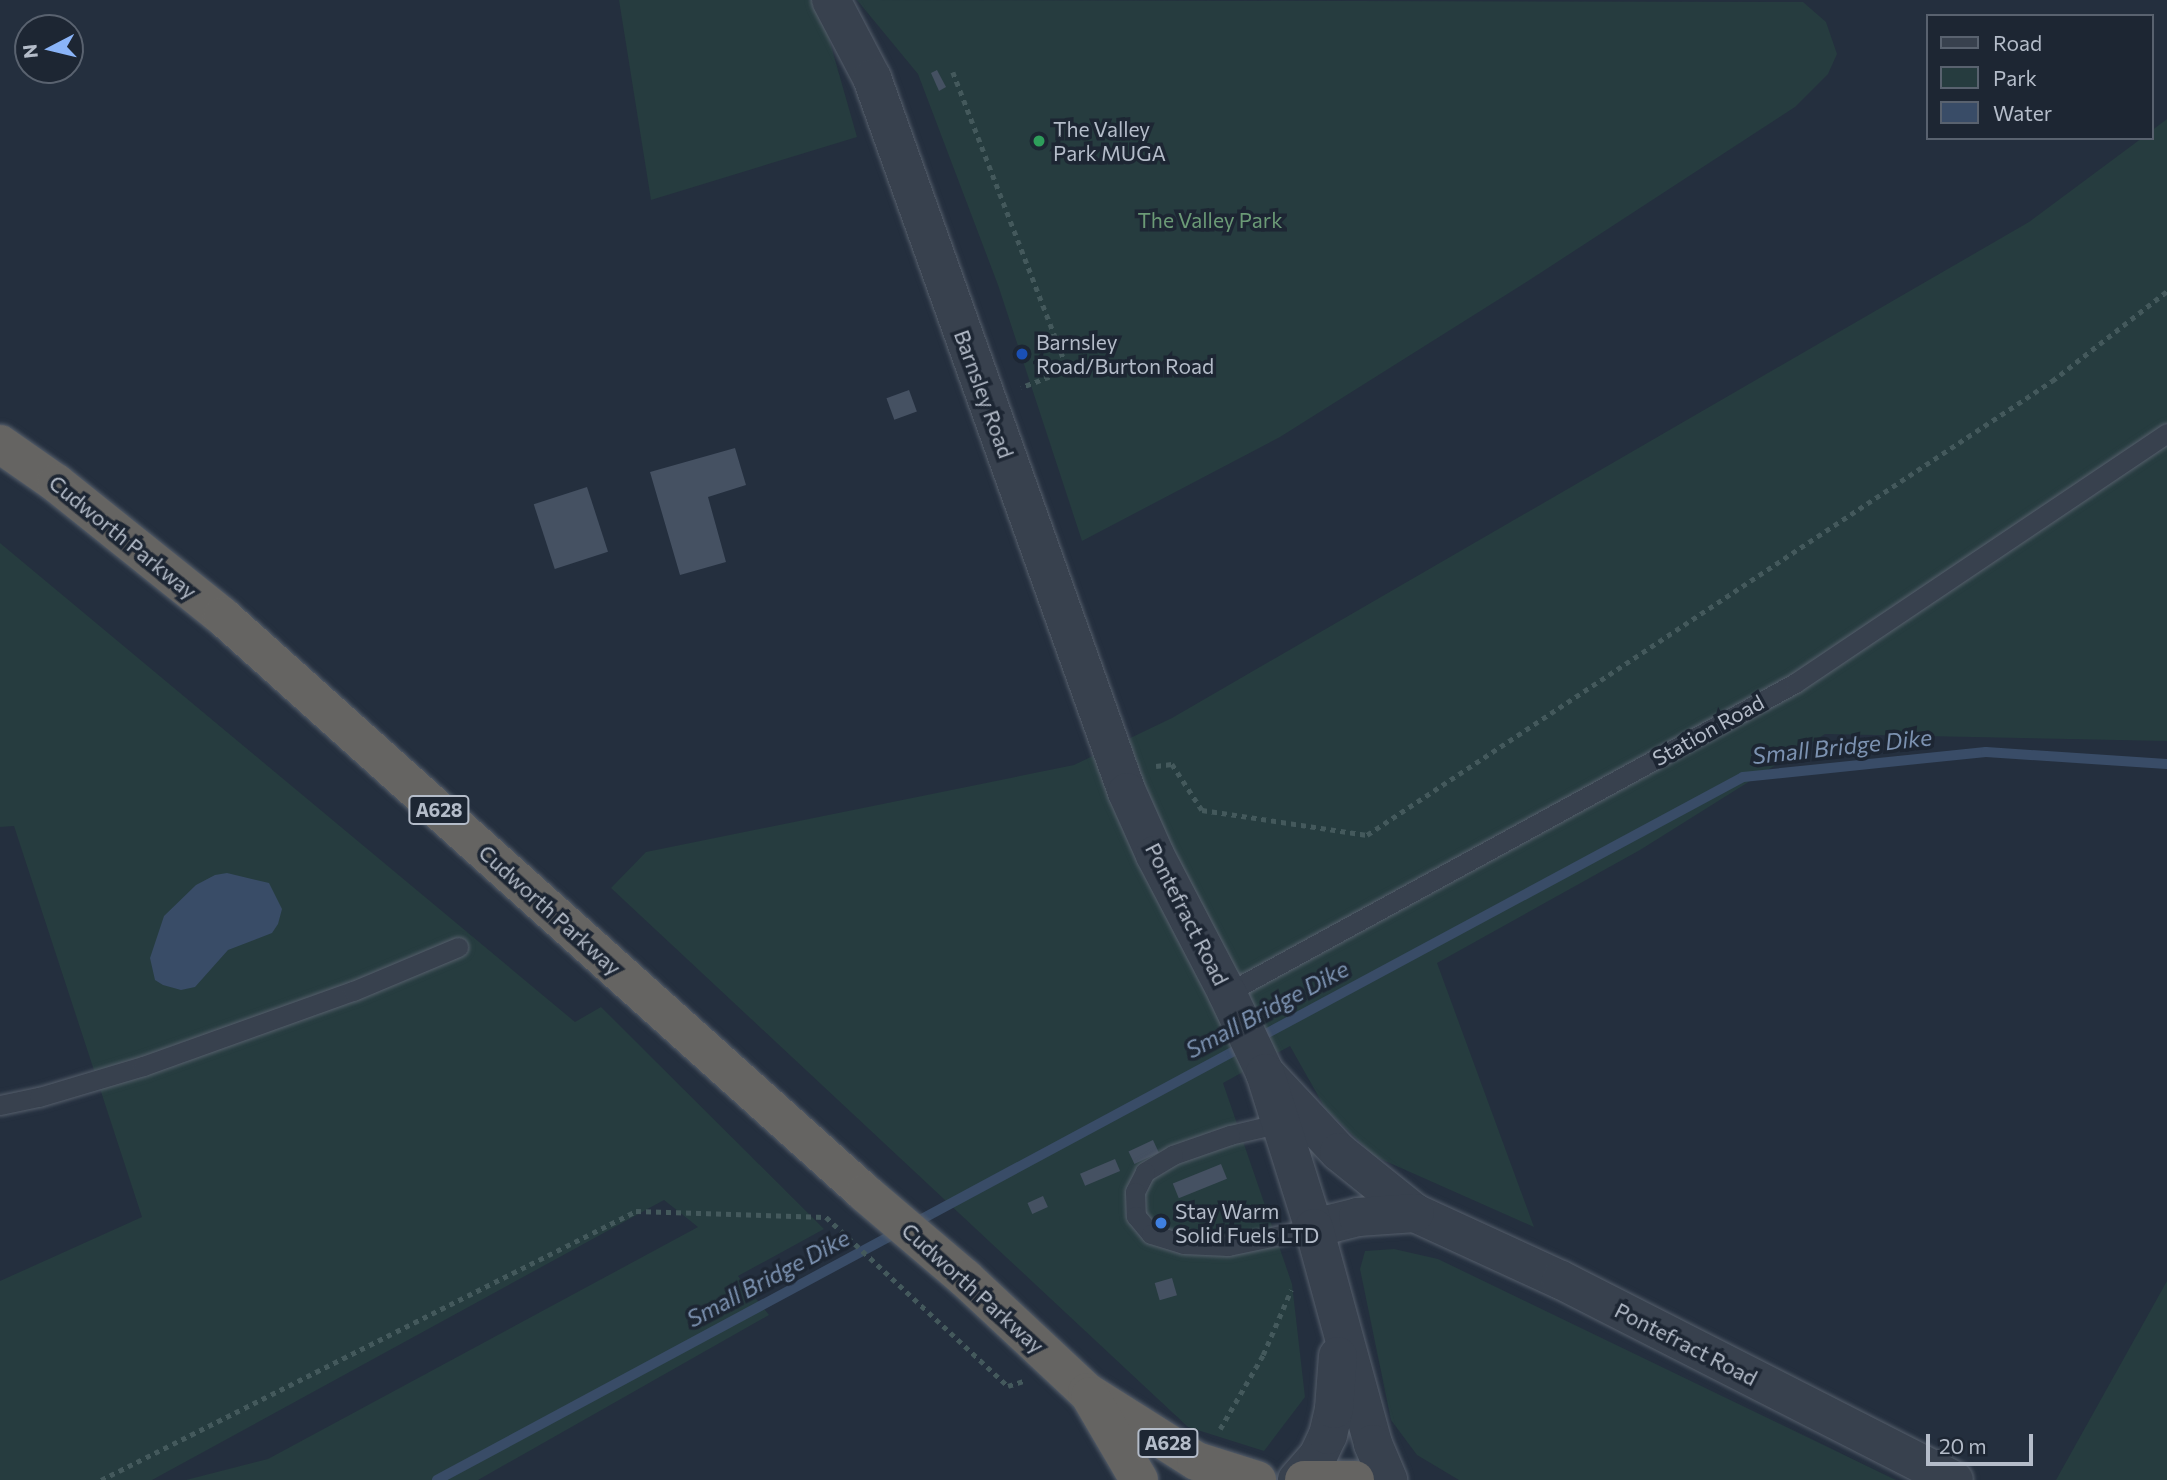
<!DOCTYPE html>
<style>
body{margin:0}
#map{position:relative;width:2167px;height:1480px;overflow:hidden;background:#242f3e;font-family:Commissioner,sans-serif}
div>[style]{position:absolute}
.green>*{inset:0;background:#263c3f}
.water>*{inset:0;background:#394c67}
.stream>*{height:10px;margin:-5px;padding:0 5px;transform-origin:5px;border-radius:5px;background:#394c67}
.building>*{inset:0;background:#455162;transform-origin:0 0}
.path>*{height:4.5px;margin-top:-2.25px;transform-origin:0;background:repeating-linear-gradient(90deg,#44595c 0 5px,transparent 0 10px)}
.roads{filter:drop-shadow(0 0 2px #565f6c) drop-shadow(0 0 2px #565f6c)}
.service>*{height:19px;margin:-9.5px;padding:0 9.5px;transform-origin:9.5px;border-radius:9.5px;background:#38414e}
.minor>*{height:38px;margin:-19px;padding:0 19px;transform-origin:19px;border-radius:19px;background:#38414e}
.tertiary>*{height:38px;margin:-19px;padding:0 19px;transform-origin:19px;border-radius:19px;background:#38414e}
.trunk>*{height:38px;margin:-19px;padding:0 19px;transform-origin:19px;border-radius:19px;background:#656462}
.dots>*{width:19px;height:19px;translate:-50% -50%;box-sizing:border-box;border:4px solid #1d2633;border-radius:50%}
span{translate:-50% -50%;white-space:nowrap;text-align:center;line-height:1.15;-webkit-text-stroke:7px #1d2633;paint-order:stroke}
.shield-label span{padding:2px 5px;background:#1d2633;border:2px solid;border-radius:5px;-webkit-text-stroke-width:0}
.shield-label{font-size:19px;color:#b4bcc9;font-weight:700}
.poi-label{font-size:21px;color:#b4bcc9}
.left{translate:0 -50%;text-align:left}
.park-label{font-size:21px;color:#6b9a76}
.street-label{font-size:21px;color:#b4bcc9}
.water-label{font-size:23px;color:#7c92b1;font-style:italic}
.legend{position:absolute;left:1926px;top:14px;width:228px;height:126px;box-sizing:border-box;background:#1d2633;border:2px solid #59626f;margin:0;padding:9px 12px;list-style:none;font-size:21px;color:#b4bcc9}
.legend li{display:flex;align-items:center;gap:14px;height:35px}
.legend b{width:35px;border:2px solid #59626f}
.north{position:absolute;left:14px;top:14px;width:70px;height:70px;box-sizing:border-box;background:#1d2633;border:2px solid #59626f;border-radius:50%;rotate:263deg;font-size:19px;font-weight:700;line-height:28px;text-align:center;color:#b4bcc9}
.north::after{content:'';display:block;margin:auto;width:24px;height:32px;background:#8ab4f8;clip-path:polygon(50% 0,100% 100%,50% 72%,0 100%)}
.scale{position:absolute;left:1926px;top:1434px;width:107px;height:32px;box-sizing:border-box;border:4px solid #b4bcc9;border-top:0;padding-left:9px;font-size:21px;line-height:24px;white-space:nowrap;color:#b4bcc9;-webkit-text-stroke:5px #1d2633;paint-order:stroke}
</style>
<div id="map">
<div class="green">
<div style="clip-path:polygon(619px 0,818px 0,857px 137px,651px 200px)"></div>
<div style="clip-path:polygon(857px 0,1803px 2px,1826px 22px,1837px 54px,1828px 74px,1795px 107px,1528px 281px,1280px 437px,1082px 541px,998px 285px,918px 74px)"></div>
<div style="clip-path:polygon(2167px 119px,2167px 741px,1825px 734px,1640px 850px,1437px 963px,1534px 1227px,1374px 1156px,1325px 1108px,1290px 1046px,1223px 1083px,1292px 1284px,1305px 1397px,1264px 1451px,1188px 1427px,611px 888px,646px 852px,1074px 765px,1172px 718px,2029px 222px,2142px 138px,2151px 138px,2151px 131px)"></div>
<div style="clip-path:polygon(0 543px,575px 1022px,601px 1007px,824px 1229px,738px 1276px,769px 1315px,478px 1480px,186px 1480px,268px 1459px,698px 1227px,664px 1200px,152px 1480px,0 1480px,0 1281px,142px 1217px,14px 826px,0 827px)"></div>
<div style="clip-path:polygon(1394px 1249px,1438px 1259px,1896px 1480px,1459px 1480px,1417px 1455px,1391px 1420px,1360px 1269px,1365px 1251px)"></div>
<div style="clip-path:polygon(2167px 1281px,2167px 1480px,2056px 1480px)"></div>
</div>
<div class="water">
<div style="clip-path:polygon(227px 873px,269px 883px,282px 909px,278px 924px,272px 933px,228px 950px,195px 987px,181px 990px,163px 985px,155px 980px,150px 958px,164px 916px,196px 885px,215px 875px)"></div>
</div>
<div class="stream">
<div style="left:437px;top:1480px;width:1483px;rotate:-28.29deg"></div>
<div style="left:1743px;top:777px;width:244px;rotate:-5.9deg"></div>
<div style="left:1986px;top:752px;width:181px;rotate:3.8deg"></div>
</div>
<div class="building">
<div style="clip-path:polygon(937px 70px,946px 87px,939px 91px,931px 73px)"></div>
<div style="left:909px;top:390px;width:23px;height:24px;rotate:70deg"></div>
<div style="clip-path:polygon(735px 448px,746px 485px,708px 497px,726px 562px,680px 575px,650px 472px)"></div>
<div style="left:587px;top:487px;width:68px;height:56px;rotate:72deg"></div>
<div style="left:1153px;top:1140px;width:14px;height:27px;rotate:65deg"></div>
<div style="left:1115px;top:1159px;width:13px;height:38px;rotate:67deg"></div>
<div style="left:1221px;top:1164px;width:16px;height:52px;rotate:68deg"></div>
<div style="left:1043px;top:1196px;width:12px;height:17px;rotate:66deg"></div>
<div style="left:1172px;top:1278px;width:18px;height:18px;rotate:74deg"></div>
</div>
<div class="path">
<div style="left:953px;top:72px;width:319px;rotate:68.9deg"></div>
<div style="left:1068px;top:370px;width:50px;rotate:159deg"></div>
<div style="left:1156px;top:766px;width:16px;rotate:-7deg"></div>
<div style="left:1172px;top:764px;width:55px;rotate:56.9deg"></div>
<div style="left:1202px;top:810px;width:167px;rotate:8.6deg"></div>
<div style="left:1367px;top:835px;width:822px;rotate:-33.54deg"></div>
<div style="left:2052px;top:381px;width:146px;rotate:-38deg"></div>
<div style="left:1220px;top:1429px;width:86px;rotate:-59.8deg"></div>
<div style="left:1263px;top:1355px;width:71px;rotate:-66.7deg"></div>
<div style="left:101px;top:1480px;width:599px;rotate:-26.69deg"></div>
<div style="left:636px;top:1211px;width:190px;rotate:1.8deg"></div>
<div style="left:826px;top:1217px;width:248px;rotate:42.9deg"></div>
<div style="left:1008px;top:1386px;width:16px;rotate:-18deg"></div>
</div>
<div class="roads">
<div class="service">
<div style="left:1227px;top:993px;width:647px;rotate:-28.62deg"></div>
<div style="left:1795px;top:683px;width:448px;rotate:-33.9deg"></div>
<div style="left:0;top:1105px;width:40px;rotate:-12deg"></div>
<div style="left:39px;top:1097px;width:109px;rotate:-16.6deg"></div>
<div style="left:143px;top:1066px;width:223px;rotate:-19.7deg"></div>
<div style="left:353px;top:991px;width:114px;rotate:-22.7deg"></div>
<div style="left:1281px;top:1123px;width:52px;rotate:166.8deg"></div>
<div style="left:1230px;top:1135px;width:60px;rotate:160.7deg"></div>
<div style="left:1173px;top:1155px;width:33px;rotate:149deg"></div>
<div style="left:1145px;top:1172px;width:22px;rotate:117deg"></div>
<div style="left:1135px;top:1192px;width:24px;rotate:88deg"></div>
<div style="left:1136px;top:1216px;width:23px;rotate:50deg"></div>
<div style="left:1151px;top:1234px;width:34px;rotate:17deg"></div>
<div style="left:1184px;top:1244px;width:44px;rotate:2.6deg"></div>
<div style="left:1228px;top:1246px;width:88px;rotate:-11.8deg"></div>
</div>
<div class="minor">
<div style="left:1265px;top:1073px;width:108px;rotate:46.9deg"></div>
<div style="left:1339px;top:1152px;width:97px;rotate:38.8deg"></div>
<div style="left:1415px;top:1213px;width:161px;rotate:24.7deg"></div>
<div style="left:1561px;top:1280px;width:441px;rotate:27deg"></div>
<div style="left:1314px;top:1228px;width:45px;rotate:-14deg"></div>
<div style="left:1358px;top:1217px;width:57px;rotate:-4deg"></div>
</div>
<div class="tertiary">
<div style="left:831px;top:0;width:88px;rotate:62.3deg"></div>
<div style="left:872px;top:78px;width:758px;rotate:70.35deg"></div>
<div style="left:1127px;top:792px;width:69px;rotate:66deg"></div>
<div style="left:1155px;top:855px;width:156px;rotate:62.4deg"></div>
<div style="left:1227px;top:993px;width:89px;rotate:64.6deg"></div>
<div style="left:1265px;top:1073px;width:163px;rotate:72.5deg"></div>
<div style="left:1314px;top:1228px;width:224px;rotate:74.7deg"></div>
<div style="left:1373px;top:1444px;width:39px;rotate:67deg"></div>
<div style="left:1297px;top:1480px;width:32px;rotate:-49deg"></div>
<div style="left:1318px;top:1456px;width:23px;rotate:-65deg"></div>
<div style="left:1328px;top:1435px;width:27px;rotate:-77deg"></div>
<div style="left:1334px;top:1409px;width:53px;rotate:-85.7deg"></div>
</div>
<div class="trunk">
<div style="left:0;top:444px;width:68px;rotate:34.9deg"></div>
<div style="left:56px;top:483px;width:213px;rotate:38.7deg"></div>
<div style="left:222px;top:616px;width:864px;rotate:41.9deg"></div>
<div style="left:865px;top:1193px;width:131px;rotate:40.4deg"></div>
<div style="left:965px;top:1278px;width:167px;rotate:43.1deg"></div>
<div style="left:1087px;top:1392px;width:129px;rotate:32.3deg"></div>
<div style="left:1196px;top:1461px;width:64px;rotate:17.3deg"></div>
<div style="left:1090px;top:1396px;width:97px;rotate:59.7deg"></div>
<div style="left:1304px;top:1480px;width:51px"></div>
</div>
</div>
<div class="dots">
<div style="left:1039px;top:141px;background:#2e9e5b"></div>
<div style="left:1022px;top:354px;background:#1a4fb4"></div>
<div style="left:1161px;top:1223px;background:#3f7fe0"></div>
</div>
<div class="shield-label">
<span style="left:439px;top:810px">A628</span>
<span style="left:1168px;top:1443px">A628</span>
</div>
<div class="poi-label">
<span class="left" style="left:1053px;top:141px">The Valley<br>Park MUGA</span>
<span class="left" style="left:1036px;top:354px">Barnsley<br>Road/Burton Road</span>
<span class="left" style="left:1175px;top:1223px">Stay Warm<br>Solid Fuels LTD</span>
</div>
<div class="park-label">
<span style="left:1210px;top:220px">The Valley Park</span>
</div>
<div class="street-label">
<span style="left:984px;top:394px;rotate:70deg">Barnsley Road</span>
<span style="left:123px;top:537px;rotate:39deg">Cudworth Parkway</span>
<span style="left:1708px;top:730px;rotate:-29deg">Station Road</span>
<span style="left:550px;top:910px;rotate:42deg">Cudworth Parkway</span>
<span style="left:1187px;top:914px;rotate:63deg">Pontefract Road</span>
<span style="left:973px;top:1288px;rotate:42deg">Cudworth Parkway</span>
<span style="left:1686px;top:1344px;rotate:27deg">Pontefract Road</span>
</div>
<div class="water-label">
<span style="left:1842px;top:746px;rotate:-6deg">Small Bridge Dike</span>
<span style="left:1267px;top:1009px;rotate:-28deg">Small Bridge Dike</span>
<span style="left:768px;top:1278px;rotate:-28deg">Small Bridge Dike</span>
</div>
<ul class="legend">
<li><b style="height:9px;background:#38414e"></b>Road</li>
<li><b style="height:19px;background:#263c3f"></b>Park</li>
<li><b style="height:19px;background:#394c67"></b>Water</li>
</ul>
<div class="north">N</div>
<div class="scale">20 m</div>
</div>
